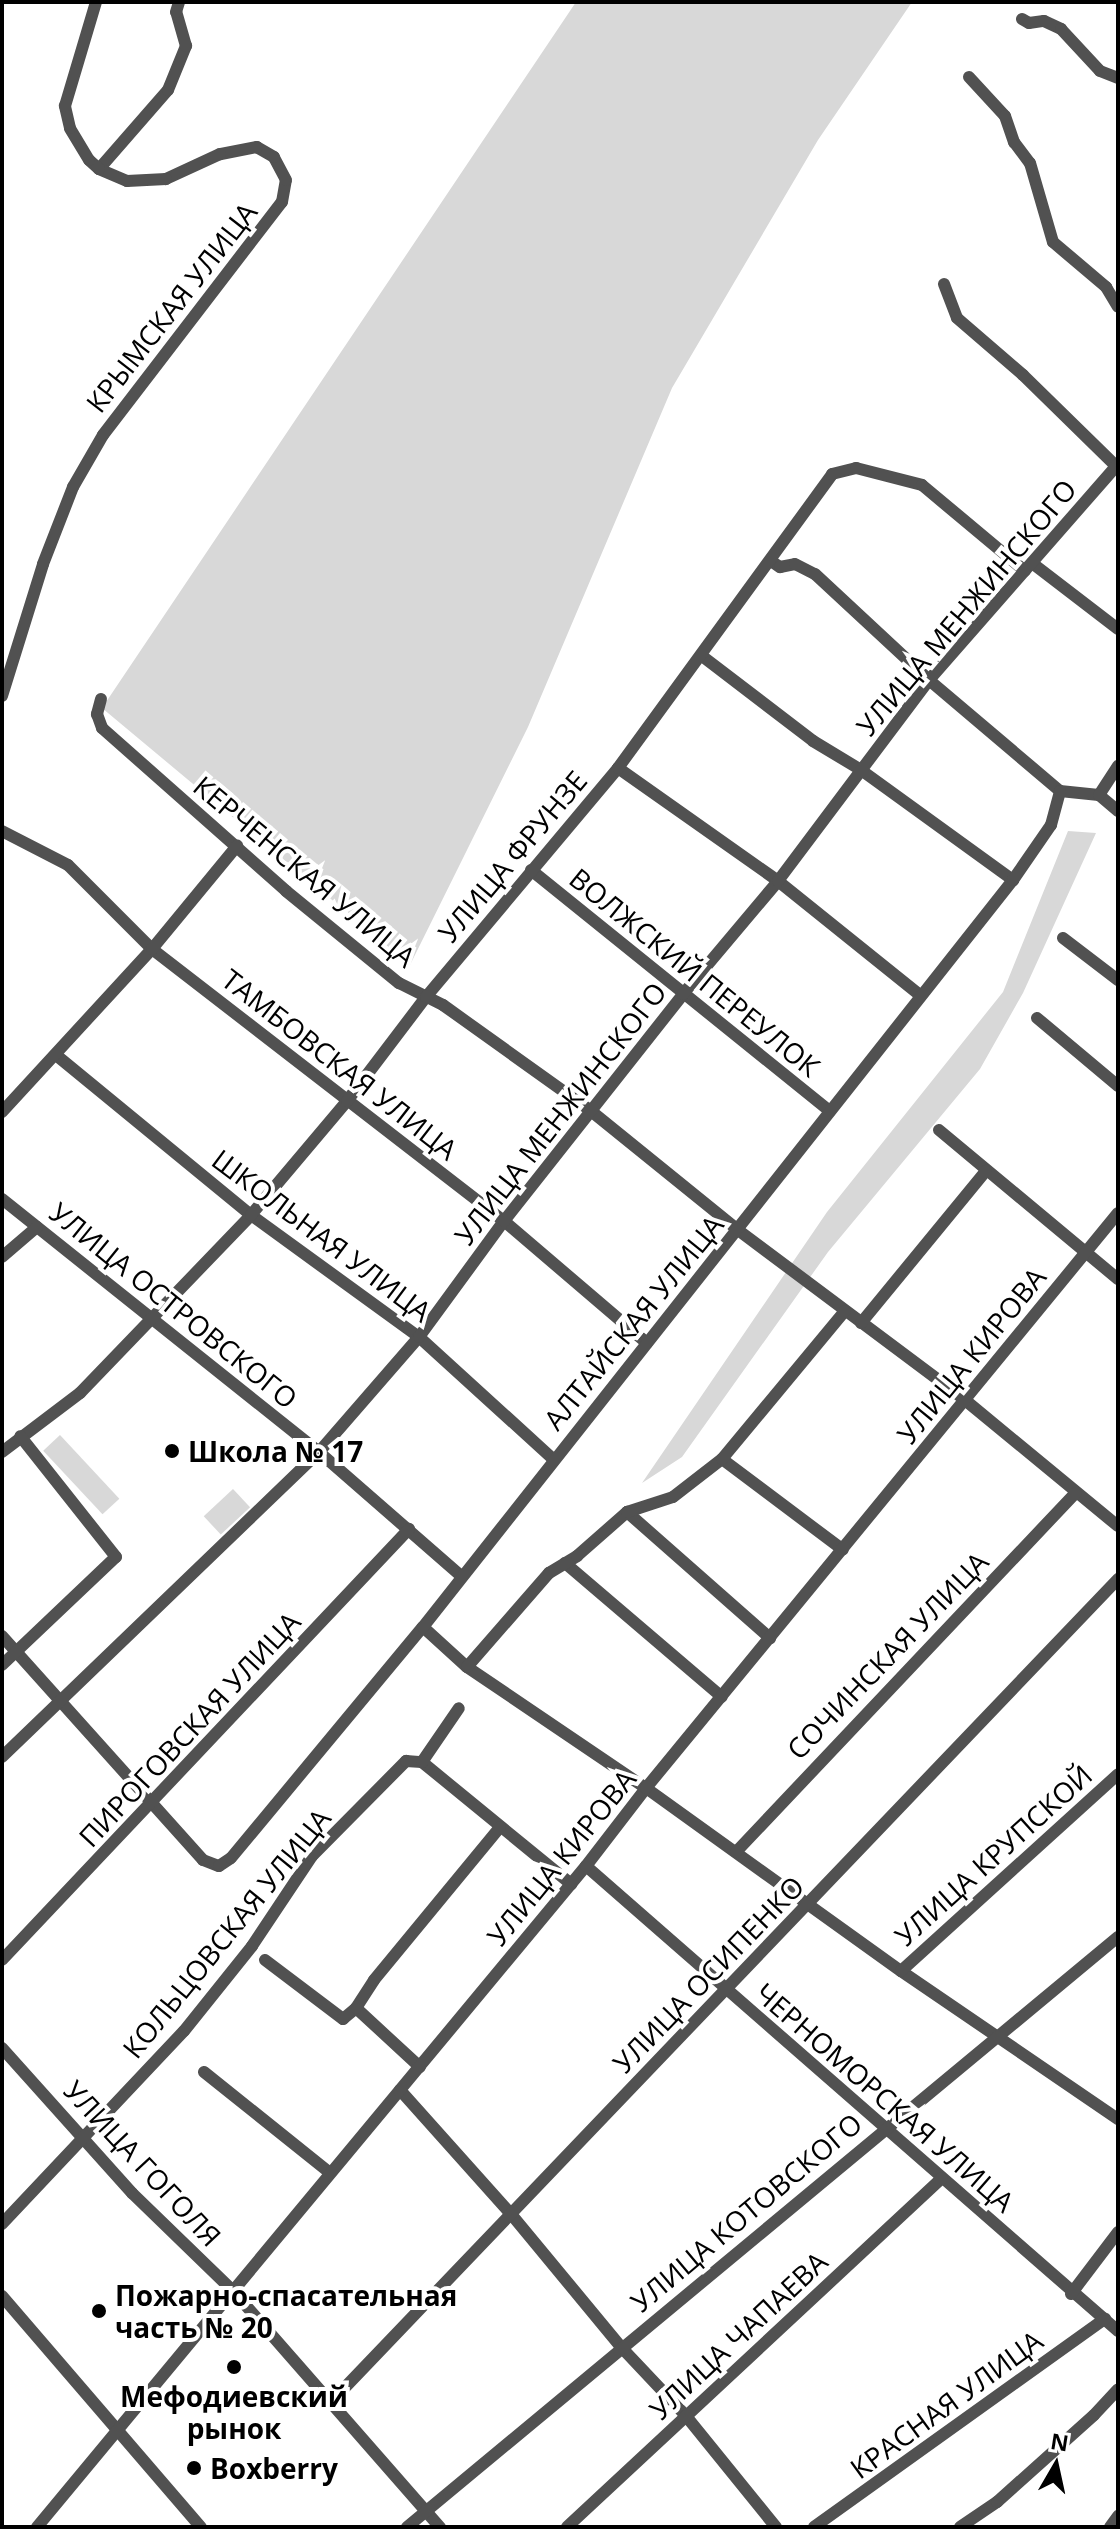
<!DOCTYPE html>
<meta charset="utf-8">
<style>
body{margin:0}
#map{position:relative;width:1120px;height:2529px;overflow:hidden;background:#fff;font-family:"Open Sans",sans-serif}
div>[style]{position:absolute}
.green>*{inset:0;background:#d8d8d8;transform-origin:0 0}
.street>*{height:12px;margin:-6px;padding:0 6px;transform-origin:6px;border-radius:6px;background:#515151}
.dots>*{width:22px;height:22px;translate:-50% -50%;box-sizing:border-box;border:4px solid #fff;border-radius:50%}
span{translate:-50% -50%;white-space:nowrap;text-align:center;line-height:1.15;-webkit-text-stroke:8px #fff;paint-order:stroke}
.street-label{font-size:28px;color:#000}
.poi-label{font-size:28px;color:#000;font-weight:700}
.left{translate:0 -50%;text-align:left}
.frame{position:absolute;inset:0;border:4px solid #000;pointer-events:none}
.north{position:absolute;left:1016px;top:2425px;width:80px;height:80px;-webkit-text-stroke:6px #fff;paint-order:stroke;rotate:9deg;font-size:22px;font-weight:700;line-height:32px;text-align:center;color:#000}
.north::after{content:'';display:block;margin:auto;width:28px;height:36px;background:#000;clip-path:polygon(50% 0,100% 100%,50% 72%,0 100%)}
</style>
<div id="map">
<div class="green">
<div style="clip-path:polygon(576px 2px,912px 2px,818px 140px,672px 388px,528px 727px,410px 965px,102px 708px)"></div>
<div style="clip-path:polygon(1068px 831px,1096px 833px,1023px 993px,980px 1069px,828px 1252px,682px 1457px,642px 1483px,827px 1212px,1003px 992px)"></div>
<div style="left:60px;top:1435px;width:87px;height:23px;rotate:47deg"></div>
<div style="left:233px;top:1489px;width:25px;height:40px;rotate:47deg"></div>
</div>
<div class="street">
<div style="left:1022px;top:19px;width:8px;rotate:30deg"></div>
<div style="left:1029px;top:23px;width:15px;rotate:-8deg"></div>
<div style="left:1044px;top:21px;width:19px;rotate:25deg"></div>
<div style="left:1061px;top:29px;width:57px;rotate:47.1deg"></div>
<div style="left:1100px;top:71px;width:19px;rotate:21deg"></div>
<div style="left:969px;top:77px;width:53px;rotate:47.3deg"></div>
<div style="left:1005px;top:116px;width:28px;rotate:71deg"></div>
<div style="left:1014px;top:142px;width:26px;rotate:53deg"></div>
<div style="left:1030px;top:163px;width:82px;rotate:73.8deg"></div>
<div style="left:1053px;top:242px;width:70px;rotate:40.3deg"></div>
<div style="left:1106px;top:287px;width:23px;rotate:59deg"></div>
<div style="left:99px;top:169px;width:105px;rotate:-48.9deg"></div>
<div style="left:168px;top:90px;width:48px;rotate:-67.8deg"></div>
<div style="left:186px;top:46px;width:35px;rotate:-106deg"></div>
<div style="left:176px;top:12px;width:10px;rotate:-73deg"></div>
<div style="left:944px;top:284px;width:36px;rotate:69deg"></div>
<div style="left:957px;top:318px;width:87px;rotate:40.8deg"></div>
<div style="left:1023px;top:375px;width:130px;rotate:44.4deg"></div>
<div style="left:771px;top:561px;width:11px;rotate:34deg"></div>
<div style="left:780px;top:567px;width:15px;rotate:-11deg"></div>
<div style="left:795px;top:564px;width:22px;rotate:27deg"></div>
<div style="left:815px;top:574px;width:156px;rotate:42.9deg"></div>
<div style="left:929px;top:680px;width:172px;rotate:40.3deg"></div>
<div style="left:1060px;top:791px;width:39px;rotate:6deg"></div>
<div style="left:1099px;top:795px;width:25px;rotate:40deg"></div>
<div style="left:1032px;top:563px;width:108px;rotate:37.5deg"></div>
<div style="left:702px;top:656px;width:140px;rotate:37.4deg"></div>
<div style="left:813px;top:741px;width:56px;rotate:31.1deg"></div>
<div style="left:861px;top:770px;width:188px;rotate:35.9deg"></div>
<div style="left:2px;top:696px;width:138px;rotate:-72.7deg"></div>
<div style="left:43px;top:564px;width:83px;rotate:-68.7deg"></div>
<div style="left:73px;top:487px;width:60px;rotate:-60deg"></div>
<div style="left:103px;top:435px;width:294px;rotate:-52.5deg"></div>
<div style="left:282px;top:202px;width:22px;rotate:-80deg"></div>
<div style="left:286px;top:180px;width:26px;rotate:-118deg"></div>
<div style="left:274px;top:157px;width:20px;rotate:-150deg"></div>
<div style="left:257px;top:147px;width:38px;rotate:169deg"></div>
<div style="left:220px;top:154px;width:60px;rotate:155.2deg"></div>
<div style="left:166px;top:179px;width:39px;rotate:177deg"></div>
<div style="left:127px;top:181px;width:30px;rotate:-157deg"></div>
<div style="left:99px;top:169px;width:13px;rotate:-138deg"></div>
<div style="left:89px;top:160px;width:37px;rotate:-121deg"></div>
<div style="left:70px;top:128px;width:23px;rotate:-103deg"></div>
<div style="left:65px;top:106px;width:109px;rotate:-73.4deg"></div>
<div style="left:101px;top:699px;width:16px;rotate:105deg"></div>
<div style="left:97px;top:714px;width:15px;rotate:70deg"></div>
<div style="left:102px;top:728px;width:246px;rotate:41.5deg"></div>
<div style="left:286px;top:891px;width:146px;rotate:39.2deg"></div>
<div style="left:399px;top:983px;width:49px;rotate:26.6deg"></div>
<div style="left:443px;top:1005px;width:182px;rotate:35.6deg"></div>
<div style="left:591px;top:1111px;width:189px;rotate:39deg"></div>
<div style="left:738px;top:1230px;width:284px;rotate:36.8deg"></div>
<div style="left:965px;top:1400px;width:198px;rotate:39.5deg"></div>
<div style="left:618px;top:768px;width:196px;rotate:35.2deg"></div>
<div style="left:778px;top:881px;width:182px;rotate:38.8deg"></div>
<div style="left:1099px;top:795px;width:35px;rotate:-57deg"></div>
<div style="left:2px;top:831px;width:74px;rotate:27.3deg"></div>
<div style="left:68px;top:865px;width:119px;rotate:45deg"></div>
<div style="left:152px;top:949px;width:445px;rotate:37.7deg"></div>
<div style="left:504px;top:1221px;width:188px;rotate:40.5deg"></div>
<div style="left:531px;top:870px;width:384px;rotate:38.9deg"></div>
<div style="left:1063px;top:938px;width:69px;rotate:37.4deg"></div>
<div style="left:1037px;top:1018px;width:106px;rotate:40deg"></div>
<div style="left:56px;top:1055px;width:252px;rotate:39.4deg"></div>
<div style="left:251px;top:1215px;width:208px;rotate:36deg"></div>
<div style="left:419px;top:1337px;width:181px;rotate:42.3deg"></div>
<div style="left:2px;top:1112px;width:222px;rotate:-47.4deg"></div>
<div style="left:152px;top:949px;width:134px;rotate:-50.5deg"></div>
<div style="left:939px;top:1130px;width:233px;rotate:39.8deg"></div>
<div style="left:2px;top:1199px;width:406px;rotate:38.6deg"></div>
<div style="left:319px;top:1452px;width:189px;rotate:41.1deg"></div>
<div style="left:2px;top:1257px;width:46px;rotate:-40.6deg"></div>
<div style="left:861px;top:1323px;width:197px;rotate:-50.6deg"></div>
<div style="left:2px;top:1452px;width:98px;rotate:-37.1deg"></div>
<div style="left:80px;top:1393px;width:247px;rotate:-46.1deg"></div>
<div style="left:251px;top:1215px;width:149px;rotate:-49.9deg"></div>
<div style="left:347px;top:1101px;width:131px;rotate:-52.8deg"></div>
<div style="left:426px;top:997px;width:299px;rotate:-50deg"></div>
<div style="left:618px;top:768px;width:364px;rotate:-53.9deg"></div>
<div style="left:832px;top:474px;width:25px;rotate:-14deg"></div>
<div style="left:856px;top:468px;width:68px;rotate:14.4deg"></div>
<div style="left:922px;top:485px;width:134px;rotate:39.9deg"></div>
<div style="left:722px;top:1459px;width:151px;rotate:36.9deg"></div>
<div style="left:627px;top:1512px;width:191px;rotate:41.4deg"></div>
<div style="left:565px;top:1563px;width:206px;rotate:40.5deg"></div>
<div style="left:423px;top:1627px;width:59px;rotate:42.3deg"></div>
<div style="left:467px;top:1667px;width:216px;rotate:34.1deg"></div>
<div style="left:646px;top:1788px;width:314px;rotate:35.7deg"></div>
<div style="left:901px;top:1971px;width:263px;rotate:34.3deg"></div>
<div style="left:2px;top:1636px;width:301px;rotate:48.1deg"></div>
<div style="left:203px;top:1860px;width:17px;rotate:21deg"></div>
<div style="left:219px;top:1866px;width:14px;rotate:-34deg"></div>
<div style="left:231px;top:1858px;width:300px;rotate:-50.3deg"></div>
<div style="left:423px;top:1627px;width:952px;rotate:-51.7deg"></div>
<div style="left:1013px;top:880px;width:67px;rotate:-55.4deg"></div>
<div style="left:1051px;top:825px;width:35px;rotate:-75deg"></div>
<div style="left:2px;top:1665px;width:157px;rotate:-43.5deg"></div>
<div style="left:116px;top:1557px;width:154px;rotate:-128.4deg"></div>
<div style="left:467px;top:1667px;width:125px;rotate:-48.9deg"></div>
<div style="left:549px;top:1573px;width:33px;rotate:-31deg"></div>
<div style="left:577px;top:1556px;width:67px;rotate:-41.3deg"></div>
<div style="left:627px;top:1512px;width:48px;rotate:-18.1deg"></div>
<div style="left:673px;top:1497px;width:62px;rotate:-37.8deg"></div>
<div style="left:722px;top:1459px;width:192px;rotate:-50.3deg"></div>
<div style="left:2px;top:1757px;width:440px;rotate:-43.9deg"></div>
<div style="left:319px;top:1452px;width:152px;rotate:-49deg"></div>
<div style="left:419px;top:1337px;width:144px;rotate:-53.8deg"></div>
<div style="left:504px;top:1221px;width:289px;rotate:-51.7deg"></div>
<div style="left:683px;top:994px;width:148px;rotate:-49.9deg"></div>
<div style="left:778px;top:881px;width:251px;rotate:-53.1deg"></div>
<div style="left:929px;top:680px;width:287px;rotate:-48.8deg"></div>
<div style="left:422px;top:1762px;width:193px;rotate:39.3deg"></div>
<div style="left:736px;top:1852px;width:494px;rotate:-46.6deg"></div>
<div style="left:586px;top:1866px;width:707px;rotate:41.16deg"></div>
<div style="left:2px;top:1960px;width:593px;rotate:-46.64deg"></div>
<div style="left:265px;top:1960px;width:98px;rotate:37.1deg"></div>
<div style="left:343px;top:2019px;width:17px;rotate:-40deg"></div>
<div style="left:356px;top:2008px;width:87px;rotate:42.7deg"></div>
<div style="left:901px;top:1971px;width:293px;rotate:-42.2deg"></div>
<div style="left:356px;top:2008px;width:33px;rotate:-57deg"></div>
<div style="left:374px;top:1980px;width:198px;rotate:-50.5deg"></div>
<div style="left:2px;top:2048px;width:195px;rotate:48.1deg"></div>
<div style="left:132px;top:2193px;width:142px;rotate:44.1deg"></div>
<div style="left:234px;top:2292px;width:313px;rotate:48.8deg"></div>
<div style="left:204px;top:2072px;width:161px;rotate:38.7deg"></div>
<div style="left:400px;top:2090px;width:166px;rotate:48.2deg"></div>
<div style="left:511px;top:2214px;width:174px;rotate:50.4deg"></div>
<div style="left:622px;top:2348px;width:93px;rotate:46.7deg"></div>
<div style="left:686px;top:2416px;width:143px;rotate:51deg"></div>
<div style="left:2px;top:2224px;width:265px;rotate:-46.7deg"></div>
<div style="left:184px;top:2031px;width:109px;rotate:-51.3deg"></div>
<div style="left:252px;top:1946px;width:108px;rotate:-56.3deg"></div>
<div style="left:312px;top:1856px;width:134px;rotate:-45.3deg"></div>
<div style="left:406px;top:1761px;width:16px;rotate:4deg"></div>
<div style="left:422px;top:1762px;width:65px;rotate:-55.6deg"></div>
<div style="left:1071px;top:2294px;width:78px;rotate:-52.8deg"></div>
<div style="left:2px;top:2296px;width:305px;rotate:49.3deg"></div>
<div style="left:331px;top:2402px;width:1139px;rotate:-46.28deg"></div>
<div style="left:37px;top:2527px;width:859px;rotate:-50.29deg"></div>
<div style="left:586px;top:1866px;width:98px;rotate:-52.4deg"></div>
<div style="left:646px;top:1788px;width:744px;rotate:-50.62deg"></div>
<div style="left:407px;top:2527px;width:924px;rotate:-39.69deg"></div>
<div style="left:567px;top:2527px;width:512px;rotate:-42.94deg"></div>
<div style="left:814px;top:2527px;width:358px;rotate:-35.6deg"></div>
<div style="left:960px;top:2527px;width:45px;rotate:-34deg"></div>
<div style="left:997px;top:2502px;width:130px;rotate:-41.9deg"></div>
<div style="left:1094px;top:2415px;width:35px;rotate:-47deg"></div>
<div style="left:1110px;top:2527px;width:14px;rotate:-54deg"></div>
</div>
<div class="dots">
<div style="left:172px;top:1451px;background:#000"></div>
<div style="left:99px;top:2311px;background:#000"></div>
<div style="left:234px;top:2367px;background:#000"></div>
<div style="left:194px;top:2468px;background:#000"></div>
</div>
<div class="street-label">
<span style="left:171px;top:307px;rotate:-52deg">КРЫМСКАЯ УЛИЦА</span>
<span style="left:966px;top:607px;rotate:-50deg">УЛИЦА МЕНЖИНСКОГО</span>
<span style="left:512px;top:856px;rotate:-50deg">УЛИЦА ФРУНЗЕ</span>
<span style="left:305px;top:871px;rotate:40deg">КЕРЧЕНСКАЯ УЛИЦА</span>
<span style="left:695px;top:972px;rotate:39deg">ВОЛЖСКИЙ ПЕРЕУЛОК</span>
<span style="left:340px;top:1064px;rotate:38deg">ТАМБОВСКАЯ УЛИЦА</span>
<span style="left:560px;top:1113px;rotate:-52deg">УЛИЦА МЕНЖИНСКОГО</span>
<span style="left:322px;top:1235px;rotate:37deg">ШКОЛЬНАЯ УЛИЦА</span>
<span style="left:174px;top:1305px;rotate:39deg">УЛИЦА ОСТРОВСКОГО</span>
<span style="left:633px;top:1322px;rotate:-51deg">АЛТАЙСКАЯ УЛИЦА</span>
<span style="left:971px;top:1355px;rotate:-51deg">УЛИЦА КИРОВА</span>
<span style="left:887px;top:1655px;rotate:-46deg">СОЧИНСКАЯ УЛИЦА</span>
<span style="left:189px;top:1729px;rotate:-47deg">ПИРОГОВСКАЯ УЛИЦА</span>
<span style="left:993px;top:1855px;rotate:-42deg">УЛИЦА КРУПСКОЙ</span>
<span style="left:561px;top:1857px;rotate:-51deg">УЛИЦА КИРОВА</span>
<span style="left:226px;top:1933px;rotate:-51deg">КОЛЬЦОВСКАЯ УЛИЦА</span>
<span style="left:708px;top:1974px;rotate:-46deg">УЛИЦА ОСИПЕНКО</span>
<span style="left:885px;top:2097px;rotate:41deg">ЧЕРНОМОРСКАЯ УЛИЦА</span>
<span style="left:143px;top:2163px;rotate:47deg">УЛИЦА ГОГОЛЯ</span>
<span style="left:746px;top:2212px;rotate:-40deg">УЛИЦА КОТОВСКОГО</span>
<span style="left:738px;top:2335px;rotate:-43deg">УЛИЦА ЧАПАЕВА</span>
<span style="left:946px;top:2404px;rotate:-36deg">КРАСНАЯ УЛИЦА</span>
</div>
<div class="poi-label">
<span class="left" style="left:188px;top:1451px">Школа № 17</span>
<span class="left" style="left:115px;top:2311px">Пожарно-спасательная<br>часть № 20</span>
<span style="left:234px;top:2412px">Мефодиевский<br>рынок</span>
<span class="left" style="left:210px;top:2468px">Boxberry</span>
</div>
<div class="frame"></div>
<div class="north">N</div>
</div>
